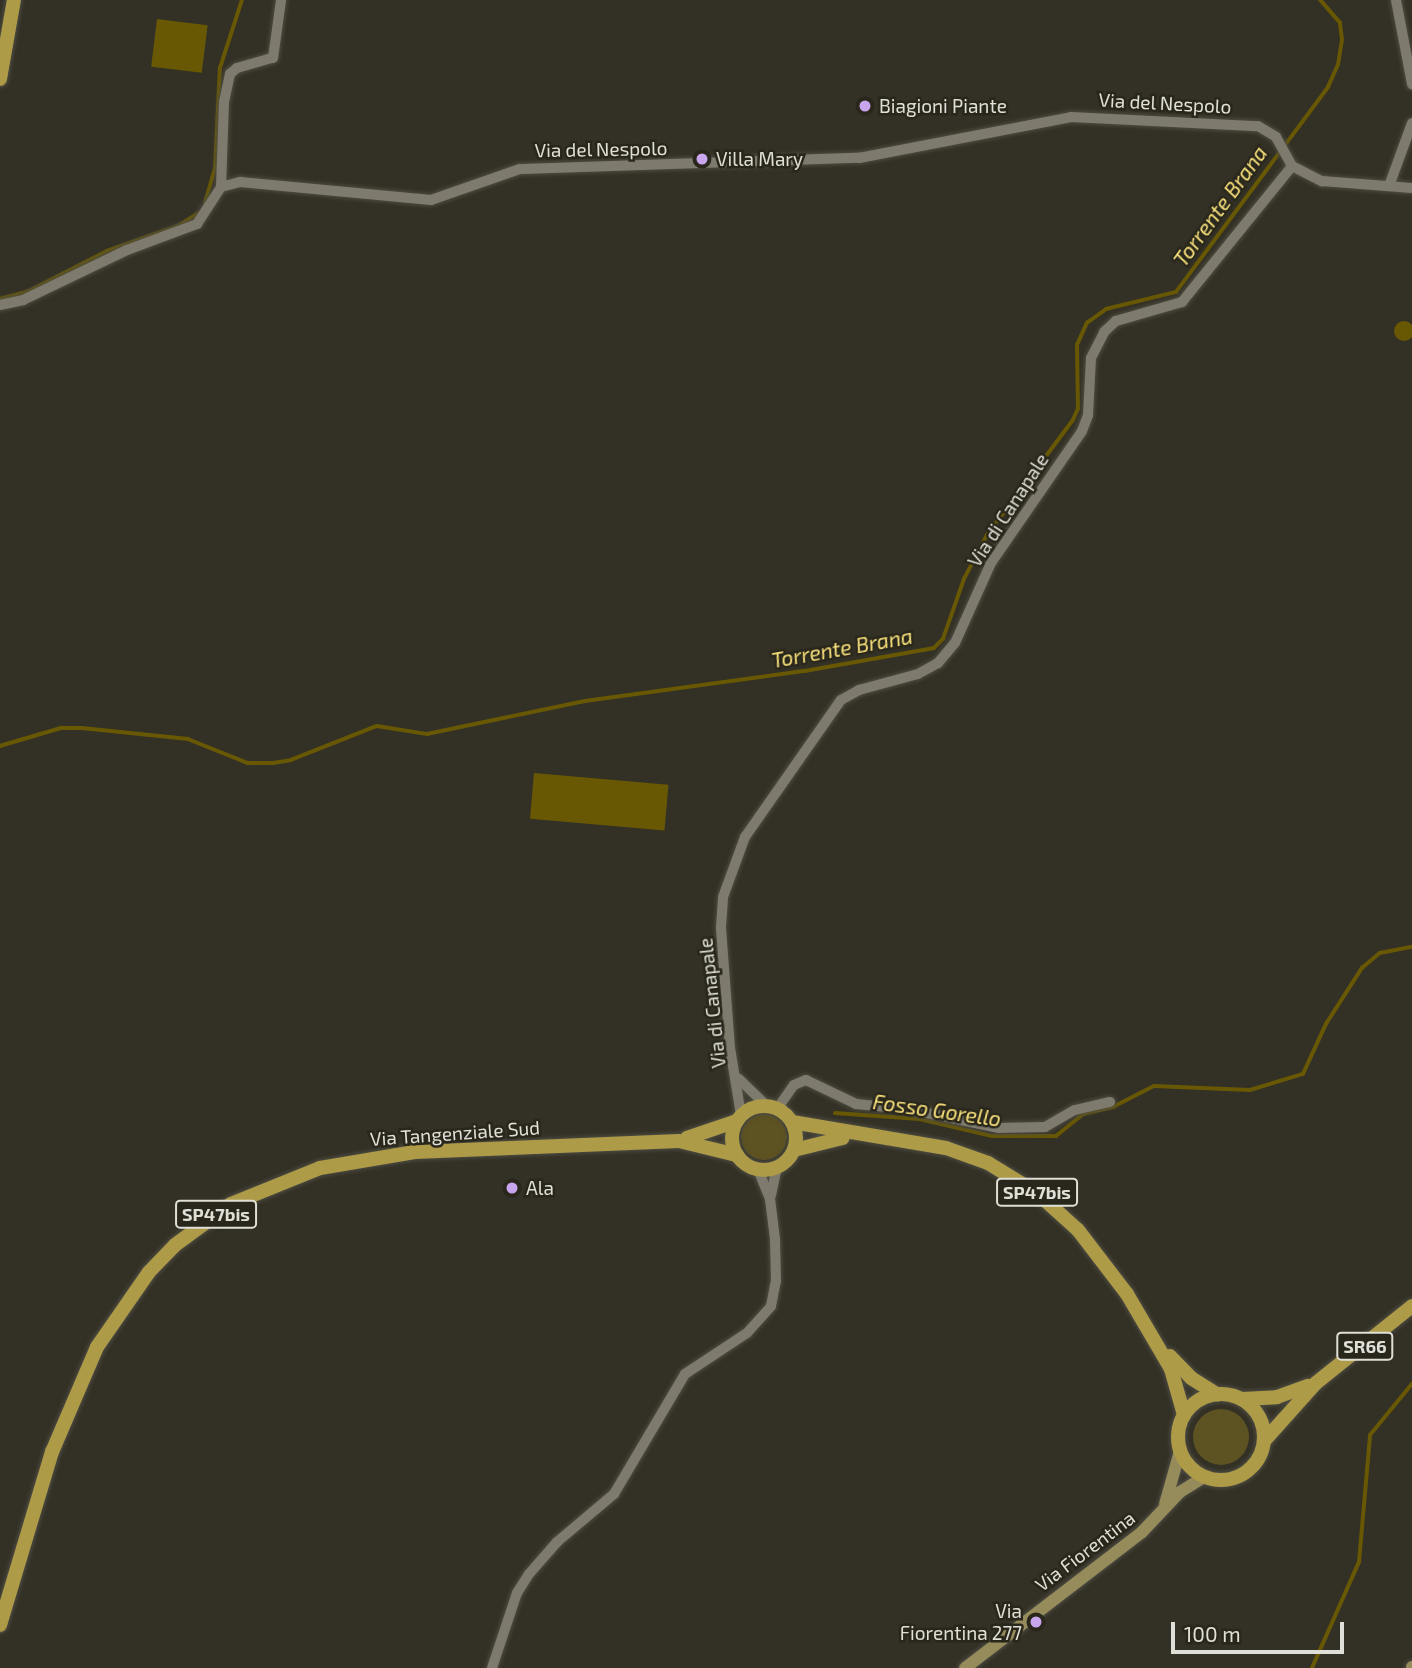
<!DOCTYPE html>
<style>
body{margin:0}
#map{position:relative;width:1412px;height:1668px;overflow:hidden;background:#333025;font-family:"Exo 2",sans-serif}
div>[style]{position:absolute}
.green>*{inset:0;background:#5d5221}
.round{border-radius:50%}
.water>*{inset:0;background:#685804;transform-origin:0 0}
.stream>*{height:3.5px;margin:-1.75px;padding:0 1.75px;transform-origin:1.75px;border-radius:1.75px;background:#685804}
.roads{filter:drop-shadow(0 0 2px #4e4c42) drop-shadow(0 0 2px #4e4c42)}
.street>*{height:10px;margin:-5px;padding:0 5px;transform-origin:5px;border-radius:5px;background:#7e7b6e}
.secondary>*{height:12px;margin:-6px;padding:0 6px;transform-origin:6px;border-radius:6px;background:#958b5b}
.primary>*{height:14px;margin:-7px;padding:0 7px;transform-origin:7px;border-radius:7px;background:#ad9b48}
.primary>.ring{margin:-7px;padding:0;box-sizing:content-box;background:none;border:14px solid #ad9b48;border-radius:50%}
.dots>*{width:19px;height:19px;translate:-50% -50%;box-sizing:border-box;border:4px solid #29271b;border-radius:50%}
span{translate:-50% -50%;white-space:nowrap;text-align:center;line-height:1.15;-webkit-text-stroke:5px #29271b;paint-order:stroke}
.shield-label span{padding:2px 5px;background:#29271b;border:2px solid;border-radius:5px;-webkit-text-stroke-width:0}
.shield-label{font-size:18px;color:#e0dfd7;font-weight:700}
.street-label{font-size:19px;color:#e0dfd7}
.poi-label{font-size:19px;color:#e0dfd7}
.left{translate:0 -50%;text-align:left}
.right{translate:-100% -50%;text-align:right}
.water-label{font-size:21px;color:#f8e07c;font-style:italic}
.scale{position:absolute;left:1171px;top:1622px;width:173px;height:32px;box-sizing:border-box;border:4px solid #e0dfd7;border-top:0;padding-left:9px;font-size:21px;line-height:24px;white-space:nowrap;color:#e0dfd7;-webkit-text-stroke:5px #29271b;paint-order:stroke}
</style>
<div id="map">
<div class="green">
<div class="round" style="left:741px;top:1114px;width:46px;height:46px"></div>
<div class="round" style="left:1193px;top:1409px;width:56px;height:56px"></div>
</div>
<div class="water">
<div style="left:157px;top:19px;width:51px;height:48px;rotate:7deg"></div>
<div class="round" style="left:1394px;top:321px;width:20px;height:20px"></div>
<div style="left:534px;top:773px;width:135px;height:46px;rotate:5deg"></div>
</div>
<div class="stream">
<div style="left:205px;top:203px;width:35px;rotate:-74deg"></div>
<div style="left:215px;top:169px;width:101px;rotate:-87.2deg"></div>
<div style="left:220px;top:68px;width:71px;rotate:-72.1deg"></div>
<div style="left:0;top:299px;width:28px;rotate:-15deg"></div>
<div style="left:27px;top:292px;width:90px;rotate:-27.1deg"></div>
<div style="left:107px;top:251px;width:75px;rotate:-19.4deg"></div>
<div style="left:178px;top:226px;width:25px;rotate:-32deg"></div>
<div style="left:0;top:746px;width:64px;rotate:-16.4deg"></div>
<div style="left:61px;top:728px;width:21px"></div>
<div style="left:82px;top:728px;width:107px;rotate:5.9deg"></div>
<div style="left:188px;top:739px;width:65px;rotate:21.8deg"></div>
<div style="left:248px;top:763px;width:25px"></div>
<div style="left:273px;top:763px;width:18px;rotate:-9deg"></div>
<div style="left:291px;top:760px;width:92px;rotate:-21.6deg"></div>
<div style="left:377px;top:726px;width:51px;rotate:9.1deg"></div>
<div style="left:427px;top:734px;width:161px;rotate:-11.8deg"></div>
<div style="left:585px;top:701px;width:222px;rotate:-7.8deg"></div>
<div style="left:805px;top:671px;width:131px;rotate:-10.1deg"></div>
<div style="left:934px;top:648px;width:13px;rotate:-45deg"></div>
<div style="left:943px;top:639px;width:64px;rotate:-70.7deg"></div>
<div style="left:964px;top:579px;width:50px;rotate:-62.4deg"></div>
<div style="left:987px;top:535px;width:144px;rotate:-53.2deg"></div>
<div style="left:1073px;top:420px;width:12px;rotate:-66deg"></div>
<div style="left:1078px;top:409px;width:64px;rotate:-90.9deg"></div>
<div style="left:1077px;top:345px;width:24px;rotate:-66deg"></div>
<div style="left:1087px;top:323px;width:24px;rotate:-36deg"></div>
<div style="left:1106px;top:309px;width:72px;rotate:-13.7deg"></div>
<div style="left:1176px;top:292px;width:255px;rotate:-53.4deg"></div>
<div style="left:1328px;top:87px;width:24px;rotate:-66deg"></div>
<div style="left:1338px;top:65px;width:25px;rotate:-81deg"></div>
<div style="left:1342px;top:40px;width:17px;rotate:-97deg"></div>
<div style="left:1340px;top:23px;width:30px;rotate:-131deg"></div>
<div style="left:835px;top:1113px;width:85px;rotate:4deg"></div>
<div style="left:920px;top:1119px;width:74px;rotate:13.3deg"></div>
<div style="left:992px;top:1136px;width:64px"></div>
<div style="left:1056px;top:1136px;width:35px;rotate:-39deg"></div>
<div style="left:1083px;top:1114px;width:31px;rotate:-13deg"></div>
<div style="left:1113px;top:1107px;width:46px;rotate:-27.1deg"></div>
<div style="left:1154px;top:1086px;width:96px;rotate:2.4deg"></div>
<div style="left:1250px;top:1090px;width:55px;rotate:-16.8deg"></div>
<div style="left:1303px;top:1074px;width:55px;rotate:-65.3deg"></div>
<div style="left:1326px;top:1024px;width:67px;rotate:-57.3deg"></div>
<div style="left:1362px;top:968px;width:23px;rotate:-40deg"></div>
<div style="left:1380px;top:953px;width:33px;rotate:-11deg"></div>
<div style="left:1312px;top:1668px;width:116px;rotate:-66.1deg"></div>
<div style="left:1359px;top:1562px;width:127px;rotate:-85deg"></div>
<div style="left:1370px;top:1435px;width:66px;rotate:-50.5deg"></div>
</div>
<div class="roads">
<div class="street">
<div style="left:1396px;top:0;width:86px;rotate:79.2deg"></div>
<div style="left:1292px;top:166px;width:34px;rotate:27deg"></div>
<div style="left:1322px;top:181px;width:90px;rotate:4.4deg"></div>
<div style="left:1389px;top:186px;width:67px;rotate:-69.9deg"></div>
<div style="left:221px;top:187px;width:85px;rotate:-88deg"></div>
<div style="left:224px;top:102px;width:29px;rotate:-78deg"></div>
<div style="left:230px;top:74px;width:9px;rotate:-41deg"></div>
<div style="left:237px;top:68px;width:37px;rotate:-16deg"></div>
<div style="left:273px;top:58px;width:59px;rotate:-82.1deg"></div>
<div style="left:0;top:305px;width:24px;rotate:-12deg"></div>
<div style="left:23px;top:300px;width:115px;rotate:-25.7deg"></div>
<div style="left:127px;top:250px;width:75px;rotate:-20.4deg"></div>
<div style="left:197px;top:224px;width:44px;rotate:-57deg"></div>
<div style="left:221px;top:187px;width:20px;rotate:-15deg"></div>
<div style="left:240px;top:182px;width:192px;rotate:5.4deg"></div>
<div style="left:431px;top:200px;width:94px;rotate:-19.2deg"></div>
<div style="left:520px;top:169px;width:339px;rotate:-1.9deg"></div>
<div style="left:859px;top:158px;width:216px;rotate:-10.9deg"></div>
<div style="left:1071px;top:117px;width:187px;rotate:2.8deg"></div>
<div style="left:1258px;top:126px;width:21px;rotate:31deg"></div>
<div style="left:1276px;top:137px;width:33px;rotate:61deg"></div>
<div style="left:739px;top:1079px;width:39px;rotate:44deg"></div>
<div style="left:777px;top:1109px;width:29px;rotate:-55deg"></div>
<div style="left:794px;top:1085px;width:13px;rotate:-23deg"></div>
<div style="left:806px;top:1080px;width:55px;rotate:25.6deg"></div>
<div style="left:856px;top:1104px;width:52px;rotate:5.5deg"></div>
<div style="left:908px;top:1109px;width:92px;rotate:11.9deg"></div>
<div style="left:998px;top:1128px;width:47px;rotate:-1.2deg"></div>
<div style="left:1045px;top:1127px;width:34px;rotate:-30deg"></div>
<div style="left:1075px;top:1110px;width:36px;rotate:-13deg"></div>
<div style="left:741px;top:1115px;width:68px;rotate:-99.3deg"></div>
<div style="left:730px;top:1048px;width:121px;rotate:-94.3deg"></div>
<div style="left:721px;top:927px;width:30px;rotate:-86deg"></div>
<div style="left:723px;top:897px;width:64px;rotate:-69.9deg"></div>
<div style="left:745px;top:837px;width:167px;rotate:-55deg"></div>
<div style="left:841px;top:700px;width:21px;rotate:-29deg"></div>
<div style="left:859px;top:690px;width:61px;rotate:-15.2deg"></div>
<div style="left:918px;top:674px;width:23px;rotate:-29deg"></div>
<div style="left:938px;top:663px;width:26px;rotate:-50deg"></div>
<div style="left:955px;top:643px;width:88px;rotate:-65.8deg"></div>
<div style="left:991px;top:563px;width:160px;rotate:-55.4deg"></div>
<div style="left:1082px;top:431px;width:17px;rotate:-69deg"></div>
<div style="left:1088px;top:415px;width:57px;rotate:-87deg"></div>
<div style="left:1091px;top:358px;width:29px;rotate:-63deg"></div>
<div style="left:1104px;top:332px;width:16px;rotate:-43deg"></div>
<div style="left:1116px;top:321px;width:69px;rotate:-16.1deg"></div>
<div style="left:1182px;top:302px;width:175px;rotate:-51deg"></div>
<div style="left:771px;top:1195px;width:29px;rotate:-78deg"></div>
<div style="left:492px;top:1668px;width:79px;rotate:-71.6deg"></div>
<div style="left:517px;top:1593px;width:22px;rotate:-58deg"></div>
<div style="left:529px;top:1574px;width:43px;rotate:-48.8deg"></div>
<div style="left:557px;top:1542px;width:75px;rotate:-40.1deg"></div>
<div style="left:614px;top:1494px;width:139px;rotate:-59.4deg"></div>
<div style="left:685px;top:1374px;width:74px;rotate:-33.5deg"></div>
<div style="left:747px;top:1333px;width:36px;rotate:-48deg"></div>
<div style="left:771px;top:1306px;width:25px;rotate:-79deg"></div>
<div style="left:776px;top:1281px;width:42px;rotate:-91.4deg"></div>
<div style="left:775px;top:1239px;width:40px;rotate:-97.1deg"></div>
<div style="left:770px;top:1199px;width:32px;rotate:-112deg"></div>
</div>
<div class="secondary">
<div style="left:1165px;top:1504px;width:55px;rotate:-74.2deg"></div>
<div style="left:965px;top:1668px;width:223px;rotate:-37.5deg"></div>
<div style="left:1142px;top:1532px;width:55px;rotate:-46.5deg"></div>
<div style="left:1180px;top:1492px;width:28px;rotate:-32deg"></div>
<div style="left:1412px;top:1668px;width:1px;rotate:-90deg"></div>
</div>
<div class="primary">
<div style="left:0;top:79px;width:80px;rotate:-80deg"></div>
<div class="ring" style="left:732px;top:1106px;width:50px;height:50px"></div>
<div style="left:792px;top:1122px;width:156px;rotate:9.6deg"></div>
<div style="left:946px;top:1148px;width:45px;rotate:19.7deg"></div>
<div style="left:988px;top:1163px;width:57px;rotate:31.5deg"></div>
<div style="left:1037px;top:1193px;width:55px;rotate:42.1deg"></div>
<div style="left:1078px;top:1230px;width:81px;rotate:52.6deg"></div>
<div style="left:1127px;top:1294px;width:87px;rotate:59.6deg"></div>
<div style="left:1171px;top:1369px;width:48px;rotate:74.2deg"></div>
<div style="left:687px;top:1138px;width:53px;rotate:-18.8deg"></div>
<div style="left:794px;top:1150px;width:50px;rotate:-13.8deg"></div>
<div style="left:1170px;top:1356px;width:30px;rotate:46deg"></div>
<div style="left:1191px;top:1378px;width:31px;rotate:32deg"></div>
<div class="ring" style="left:1178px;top:1394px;width:72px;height:72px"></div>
<div style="left:1242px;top:1399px;width:35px;rotate:-3deg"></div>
<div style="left:1277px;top:1397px;width:33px;rotate:-20deg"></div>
<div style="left:1264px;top:1441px;width:78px;rotate:-48.1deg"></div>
<div style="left:1316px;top:1383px;width:123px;rotate:-38.7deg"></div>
<div style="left:0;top:1625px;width:181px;rotate:-73.3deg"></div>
<div style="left:52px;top:1452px;width:114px;rotate:-66.8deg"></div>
<div style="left:97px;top:1347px;width:91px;rotate:-55.3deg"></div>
<div style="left:149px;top:1272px;width:37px;rotate:-46deg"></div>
<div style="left:175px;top:1245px;width:69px;rotate:-36.2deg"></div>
<div style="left:231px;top:1204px;width:96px;rotate:-22deg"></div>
<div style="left:320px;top:1168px;width:96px;rotate:-9.6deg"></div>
<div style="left:415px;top:1152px;width:264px;rotate:-2.4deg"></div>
<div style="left:679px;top:1141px;width:60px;rotate:13.6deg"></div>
</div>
</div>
<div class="dots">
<div style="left:865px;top:106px;background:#c9a5ee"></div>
<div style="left:702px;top:159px;background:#c9a5ee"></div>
<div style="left:512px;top:1188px;background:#c9a5ee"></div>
<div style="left:1036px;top:1622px;background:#c9a5ee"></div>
</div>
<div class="shield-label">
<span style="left:1037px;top:1192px">SP47bis</span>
<span style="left:216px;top:1214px">SP47bis</span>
<span style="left:1365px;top:1346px">SR66</span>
</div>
<div class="street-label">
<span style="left:1165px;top:103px;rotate:3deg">Via del Nespolo</span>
<span style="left:601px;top:149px;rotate:-1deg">Via del Nespolo</span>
<span style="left:1008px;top:510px;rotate:-57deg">Via di Canapale</span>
<span style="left:712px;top:1003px;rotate:-96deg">Via di Canapale</span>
<span style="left:455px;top:1133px;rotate:-4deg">Via Tangenziale Sud</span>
<span style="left:1085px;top:1551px;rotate:-37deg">Via Fiorentina</span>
</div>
<div class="poi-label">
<span class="left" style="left:879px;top:106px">Biagioni Piante</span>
<span class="left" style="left:716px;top:159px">Villa Mary</span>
<span class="left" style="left:526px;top:1188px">Ala</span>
<span class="right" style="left:1022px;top:1622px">Via<br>Fiorentina 277</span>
</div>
<div class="water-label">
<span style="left:1220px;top:206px;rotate:-54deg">Torrente Brana</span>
<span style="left:842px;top:648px;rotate:-10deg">Torrente Brana</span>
<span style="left:937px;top:1110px;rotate:8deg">Fosso Gorello</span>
</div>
<div class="scale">100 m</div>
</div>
